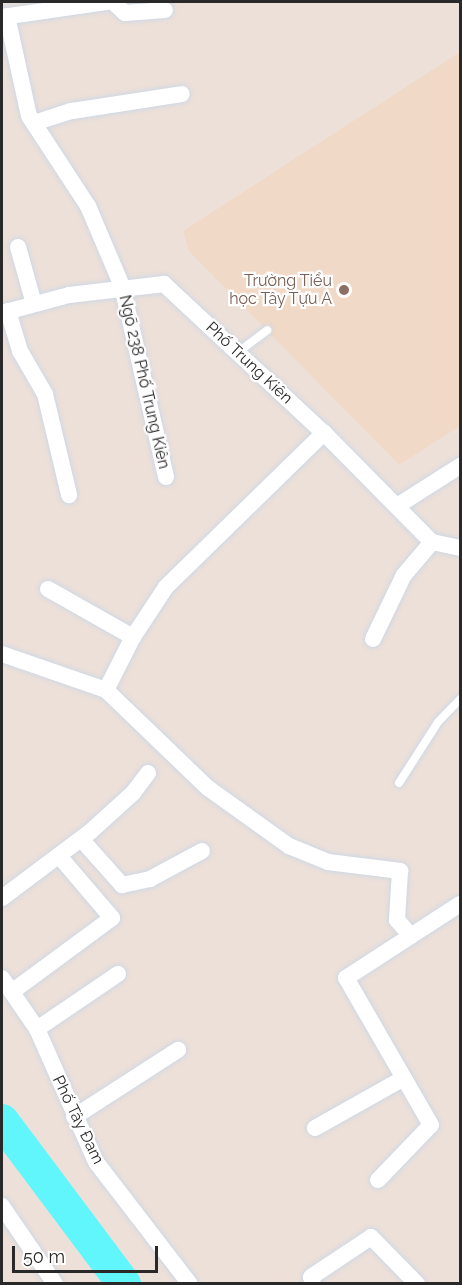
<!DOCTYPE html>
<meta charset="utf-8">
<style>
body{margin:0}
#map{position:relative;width:462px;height:1285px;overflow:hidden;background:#ede0d9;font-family:Raleway,sans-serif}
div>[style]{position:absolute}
.education>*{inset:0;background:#f1d9c7}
.river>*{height:34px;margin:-17px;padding:0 17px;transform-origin:17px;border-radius:17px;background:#61f6fb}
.roads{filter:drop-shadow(0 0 2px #ced8e4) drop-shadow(0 0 2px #ced8e4)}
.service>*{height:8px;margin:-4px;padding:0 4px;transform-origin:4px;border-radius:4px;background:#fff}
.minor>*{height:16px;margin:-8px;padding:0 8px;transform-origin:8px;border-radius:8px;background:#fff}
.dots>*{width:16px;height:16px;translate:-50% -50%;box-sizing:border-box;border:3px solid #fff;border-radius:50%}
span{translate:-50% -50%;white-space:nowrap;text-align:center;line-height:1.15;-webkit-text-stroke:4.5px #fff;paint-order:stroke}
.education-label{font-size:16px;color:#785e54}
.right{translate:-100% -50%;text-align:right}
.street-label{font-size:16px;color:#292929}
.frame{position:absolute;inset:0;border:3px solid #292929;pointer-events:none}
.scale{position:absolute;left:12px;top:1246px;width:146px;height:27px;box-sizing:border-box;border:3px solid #292929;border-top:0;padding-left:8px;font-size:18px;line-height:21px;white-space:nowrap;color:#292929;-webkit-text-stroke:4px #fff;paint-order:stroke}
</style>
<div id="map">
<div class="education">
<div style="clip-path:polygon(460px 52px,460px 426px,399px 465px,189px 251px,183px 231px)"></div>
</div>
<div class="river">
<div style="left:2px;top:1121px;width:204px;rotate:53.2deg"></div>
</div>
<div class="roads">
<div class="service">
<div style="left:237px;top:353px;width:38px;rotate:-37deg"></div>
<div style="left:399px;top:783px;width:72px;rotate:-57.4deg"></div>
<div style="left:438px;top:722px;width:32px;rotate:-46deg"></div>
</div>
<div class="minor">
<div style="left:113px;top:2px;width:16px;rotate:43deg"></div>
<div style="left:125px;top:13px;width:40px;rotate:-4.3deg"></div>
<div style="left:7px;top:16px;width:102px;rotate:77.6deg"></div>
<div style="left:29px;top:116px;width:108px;rotate:56.8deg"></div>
<div style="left:88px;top:206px;width:87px;rotate:67deg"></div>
<div style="left:122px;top:286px;width:196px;rotate:77deg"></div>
<div style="left:2px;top:17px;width:107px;rotate:-8.1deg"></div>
<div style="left:34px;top:123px;width:40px;rotate:-18deg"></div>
<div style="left:72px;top:111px;width:111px;rotate:-8.8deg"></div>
<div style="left:18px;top:247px;width:59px;rotate:74.3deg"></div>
<div style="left:8px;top:311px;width:42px;rotate:73.3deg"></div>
<div style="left:20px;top:351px;width:50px;rotate:59.8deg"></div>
<div style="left:45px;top:394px;width:104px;rotate:76.6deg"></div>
<div style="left:2px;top:313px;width:69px;rotate:-15deg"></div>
<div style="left:69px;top:295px;width:96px;rotate:-6.6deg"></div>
<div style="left:164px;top:284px;width:219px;rotate:43deg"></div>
<div style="left:324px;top:433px;width:153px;rotate:45.3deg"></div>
<div style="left:432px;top:542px;width:29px;rotate:12deg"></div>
<div style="left:397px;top:506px;width:75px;rotate:-32.4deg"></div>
<div style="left:48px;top:589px;width:98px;rotate:29.5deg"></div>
<div style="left:373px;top:639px;width:71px;rotate:-64.2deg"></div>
<div style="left:404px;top:575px;width:43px;rotate:-49.7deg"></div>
<div style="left:2px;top:654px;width:110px;rotate:19.1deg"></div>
<div style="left:106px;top:690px;width:141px;rotate:43.9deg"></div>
<div style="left:208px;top:788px;width:100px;rotate:35.6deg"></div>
<div style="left:289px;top:846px;width:42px;rotate:22.3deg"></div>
<div style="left:328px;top:862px;width:73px;rotate:7.1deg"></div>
<div style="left:400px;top:871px;width:49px;rotate:93.5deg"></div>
<div style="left:397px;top:920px;width:21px;rotate:49deg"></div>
<div style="left:106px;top:690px;width:59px;rotate:-63deg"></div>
<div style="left:133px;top:637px;width:60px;rotate:-56.6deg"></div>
<div style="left:166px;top:587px;width:221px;rotate:-44.3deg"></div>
<div style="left:81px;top:839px;width:62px;rotate:48.3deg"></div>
<div style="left:122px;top:885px;width:29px;rotate:-12deg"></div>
<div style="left:150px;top:879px;width:59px;rotate:-28.3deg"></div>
<div style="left:2px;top:898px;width:110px;rotate:-36.9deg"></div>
<div style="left:90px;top:832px;width:58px;rotate:-42.2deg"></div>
<div style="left:133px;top:793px;width:25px;rotate:-53deg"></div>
<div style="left:2px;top:978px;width:62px;rotate:55.5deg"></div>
<div style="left:37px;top:1029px;width:145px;rotate:66.1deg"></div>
<div style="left:96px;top:1162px;width:154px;rotate:52.4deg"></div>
<div style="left:13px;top:991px;width:123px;rotate:-36.4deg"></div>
<div style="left:112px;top:918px;width:82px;rotate:-130.5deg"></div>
<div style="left:37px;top:1029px;width:98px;rotate:-34.2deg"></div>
<div style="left:74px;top:1117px;width:124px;rotate:-32.8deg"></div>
<div style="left:315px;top:1128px;width:102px;rotate:-29.3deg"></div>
<div style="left:378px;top:1180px;width:76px;rotate:-46.1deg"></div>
<div style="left:431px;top:1125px;width:170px;rotate:-120deg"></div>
<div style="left:346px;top:978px;width:136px;rotate:-33deg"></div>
<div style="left:2px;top:1206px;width:94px;rotate:55.8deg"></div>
<div style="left:313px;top:1284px;width:7px;rotate:-106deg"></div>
<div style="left:311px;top:1277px;width:72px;rotate:-33.7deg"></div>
<div style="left:371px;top:1237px;width:66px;rotate:45.6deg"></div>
</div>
</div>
<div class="dots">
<div style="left:344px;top:290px;background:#8d6e63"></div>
</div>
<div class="education-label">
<span class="right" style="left:332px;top:290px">Trường Tiểu<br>học Tây Tựu A</span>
</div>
<div class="street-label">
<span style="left:249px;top:363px;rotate:43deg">Phố Trung Kiên</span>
<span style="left:144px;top:382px;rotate:77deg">Ngõ 238 Phố Trung Kiên</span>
<span style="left:78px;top:1120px;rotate:64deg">Phố Tây Đam</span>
</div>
<div class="frame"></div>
<div class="scale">50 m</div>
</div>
